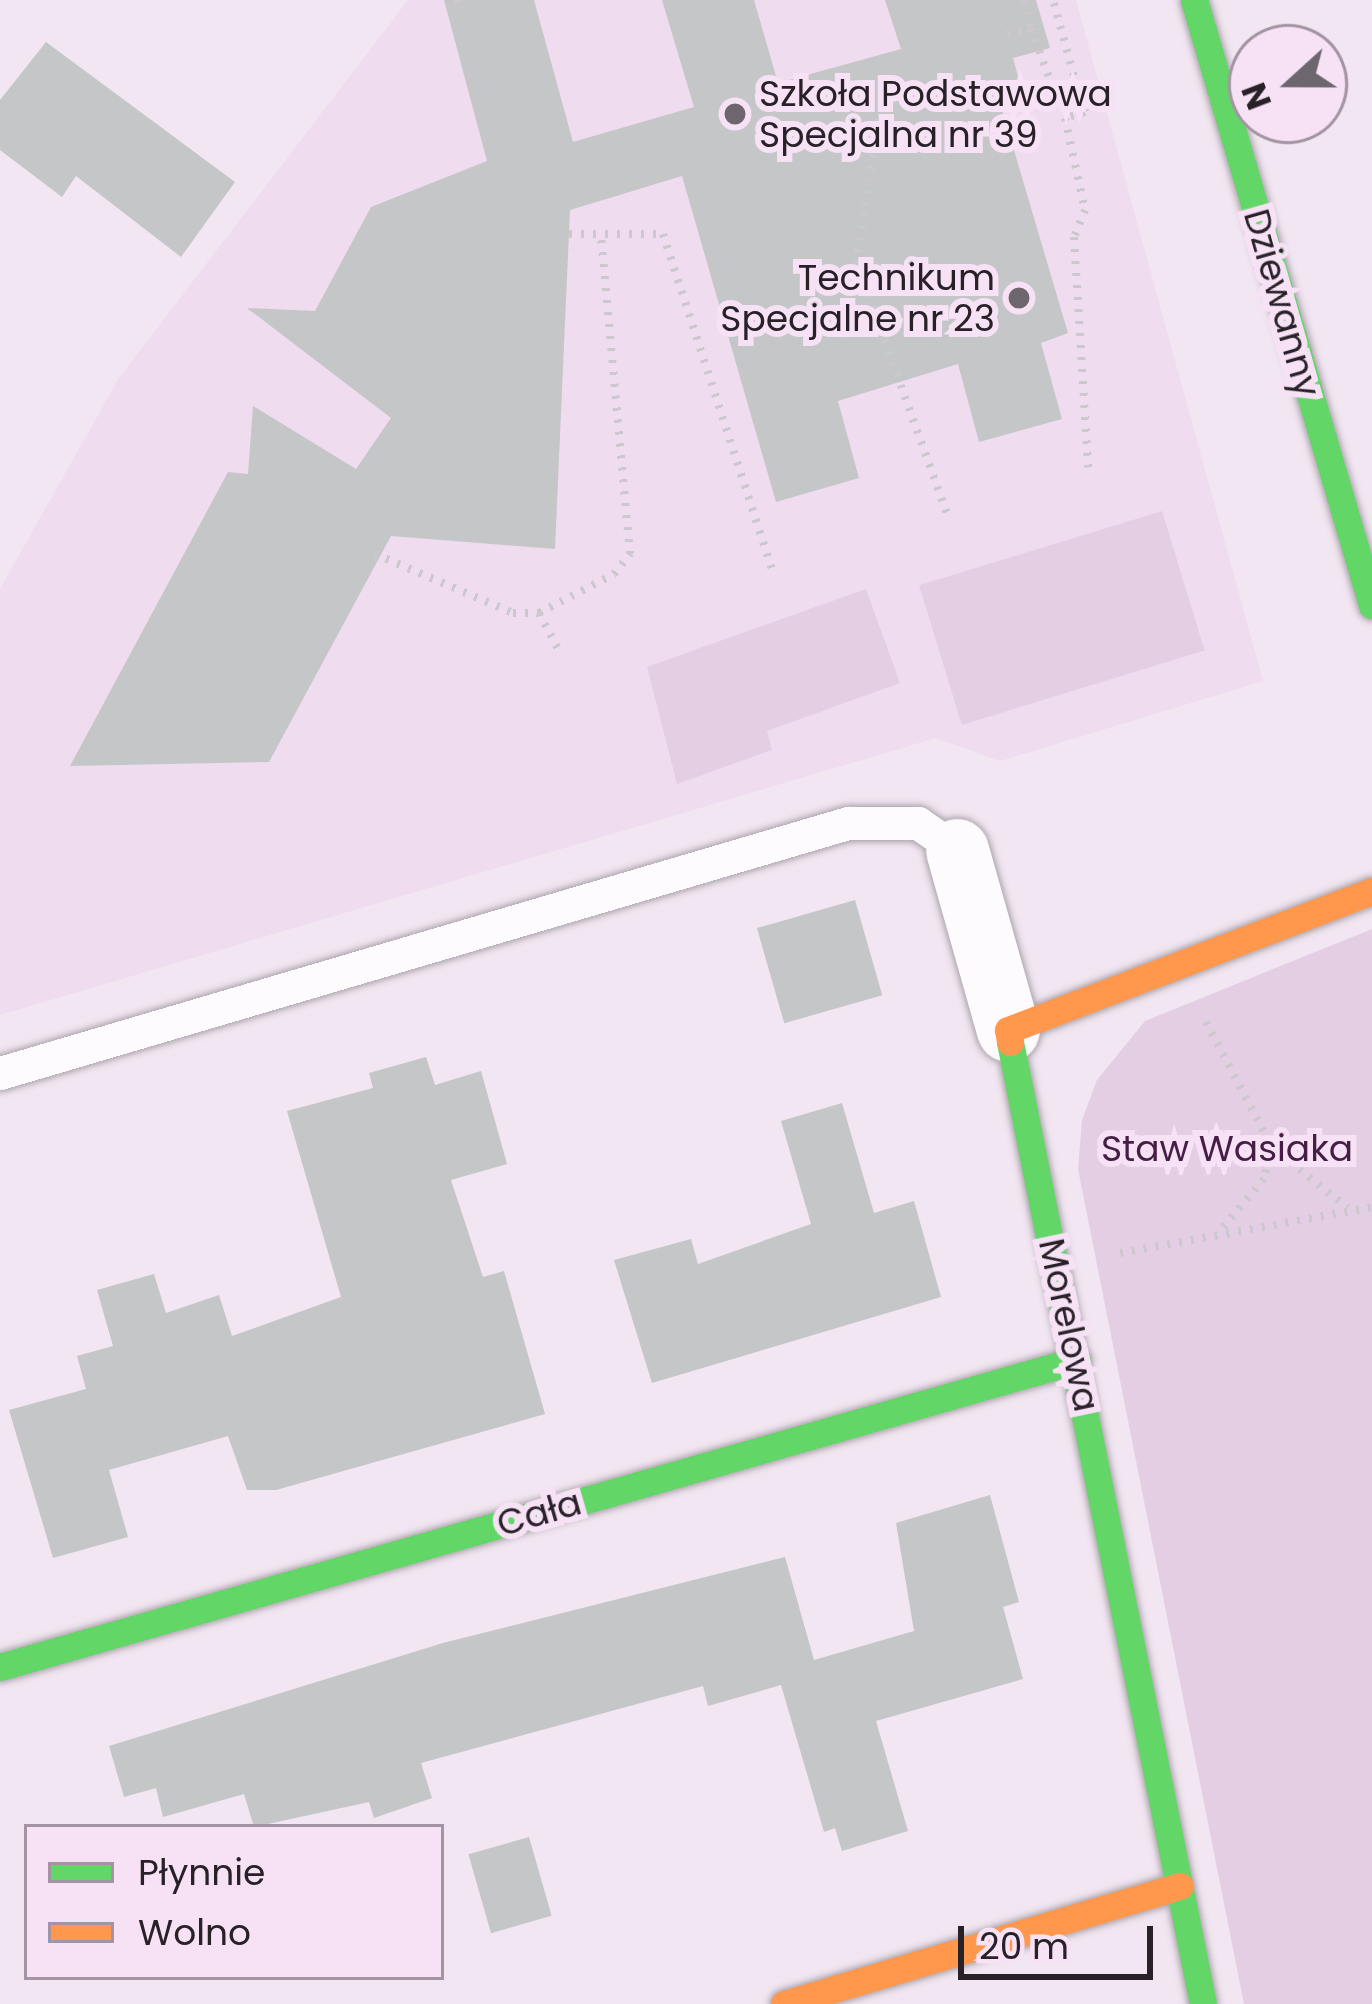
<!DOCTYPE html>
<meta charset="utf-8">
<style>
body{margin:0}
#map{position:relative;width:1372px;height:2004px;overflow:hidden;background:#f1e6f1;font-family:Poppins,sans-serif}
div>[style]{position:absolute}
.built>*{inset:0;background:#f0dcef}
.green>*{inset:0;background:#e4cee3;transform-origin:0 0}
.building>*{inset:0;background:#c5c6c8;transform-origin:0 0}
.path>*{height:8px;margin-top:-4px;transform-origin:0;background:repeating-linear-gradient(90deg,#cdc8cd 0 3px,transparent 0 12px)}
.roads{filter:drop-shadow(0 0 3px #ada5ad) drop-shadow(0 0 3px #ada5ad)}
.lane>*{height:33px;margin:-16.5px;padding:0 16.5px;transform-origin:16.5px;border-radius:16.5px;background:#fdfbfd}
.street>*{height:63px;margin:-31.5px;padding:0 31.5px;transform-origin:31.5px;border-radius:31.5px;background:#fdfbfd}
.fast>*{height:27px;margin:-13.5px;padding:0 13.5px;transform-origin:13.5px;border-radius:13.5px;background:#63d668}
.slow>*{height:27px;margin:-13.5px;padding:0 13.5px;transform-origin:13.5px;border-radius:13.5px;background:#ff974d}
.dots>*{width:33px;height:33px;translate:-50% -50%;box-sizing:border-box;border:6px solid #f6e1f5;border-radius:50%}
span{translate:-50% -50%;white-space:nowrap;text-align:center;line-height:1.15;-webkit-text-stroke:12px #f6e1f5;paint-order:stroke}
.poi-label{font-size:36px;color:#282128}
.left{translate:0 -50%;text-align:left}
.right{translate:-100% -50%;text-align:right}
.street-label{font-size:36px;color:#282128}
.park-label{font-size:36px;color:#461d45}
.legend{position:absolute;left:24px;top:1824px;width:420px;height:156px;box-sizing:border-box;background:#f6e1f5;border:3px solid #a494a3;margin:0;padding:15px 21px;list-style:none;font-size:36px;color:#282128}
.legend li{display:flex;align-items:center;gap:24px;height:60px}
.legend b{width:60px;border:3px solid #a494a3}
.north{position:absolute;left:1228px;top:24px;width:120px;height:120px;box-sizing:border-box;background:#f6e1f5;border:3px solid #a494a3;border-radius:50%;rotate:249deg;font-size:33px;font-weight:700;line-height:48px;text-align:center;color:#282128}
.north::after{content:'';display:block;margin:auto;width:42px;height:54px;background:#6e666e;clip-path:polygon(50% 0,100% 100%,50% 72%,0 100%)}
.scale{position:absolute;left:958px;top:1926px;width:195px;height:54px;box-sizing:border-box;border:6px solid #282128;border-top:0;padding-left:15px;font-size:36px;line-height:42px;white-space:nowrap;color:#282128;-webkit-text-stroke:9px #f6e1f5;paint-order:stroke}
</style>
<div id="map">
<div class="built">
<div style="clip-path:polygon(408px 0,1076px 0,1263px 681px,1000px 761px,936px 738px,0 1015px,0 589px,119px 378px)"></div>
</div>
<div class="green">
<div style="left:1162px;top:511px;width:146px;height:254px;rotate:73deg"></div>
<div style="clip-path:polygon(866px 589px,900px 683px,767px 731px,772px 750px,677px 784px,647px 667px)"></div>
<div style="clip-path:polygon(1372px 929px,1372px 2004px,1244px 2004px,1078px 1169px,1082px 1120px,1097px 1080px,1145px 1021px)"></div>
</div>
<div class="building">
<div style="clip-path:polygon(444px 0,534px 0,573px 142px,694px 107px,662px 0,754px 0,778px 83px,901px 49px,885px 0,1036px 0,1050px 48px,1013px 58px,1019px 80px,995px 86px,1068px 333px,1041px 343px,1062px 419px,979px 442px,958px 364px,838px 401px,859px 478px,776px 502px,682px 176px,570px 210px,555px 549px,391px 536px,269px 762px,70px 766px,228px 472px,248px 474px,253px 406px,356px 469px,391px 418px,247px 308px,315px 311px,371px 207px,487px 161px)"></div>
<div style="clip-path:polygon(46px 42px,235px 182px,181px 257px,76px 176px,62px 197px,0 150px,0 100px)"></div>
<div style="left:855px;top:900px;width:99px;height:102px;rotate:74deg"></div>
<div style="clip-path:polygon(426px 1057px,435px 1085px,481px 1071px,507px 1164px,451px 1180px,483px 1277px,504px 1271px,545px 1414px,276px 1490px,247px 1490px,228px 1436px,109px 1470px,128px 1537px,53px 1558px,9px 1410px,86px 1389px,77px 1356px,113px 1346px,97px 1290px,154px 1274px,166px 1313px,219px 1295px,232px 1336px,341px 1297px,287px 1111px,373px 1088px,369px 1073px)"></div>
<div style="clip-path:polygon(842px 1103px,874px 1213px,914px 1201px,941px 1297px,652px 1383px,614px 1260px,691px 1239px,698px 1264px,811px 1224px,781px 1121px)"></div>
<div style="clip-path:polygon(990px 1495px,1019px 1602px,1003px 1607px,1023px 1679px,876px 1721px,908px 1831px,842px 1851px,835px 1828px,824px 1832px,781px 1685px,708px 1706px,703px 1686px,421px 1763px,432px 1798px,374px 1818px,369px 1802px,254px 1827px,244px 1794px,163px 1817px,156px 1788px,124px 1797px,109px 1746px,443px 1643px,785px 1557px,814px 1660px,914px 1631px,896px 1523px)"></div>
<div style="left:529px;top:1837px;width:82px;height:63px;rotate:74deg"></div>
</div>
<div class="path">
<div style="left:457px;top:0;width:5px;rotate:68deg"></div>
<div style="left:1024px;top:0;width:29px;rotate:76deg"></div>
<div style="left:1007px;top:34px;width:25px;rotate:-14deg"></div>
<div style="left:1031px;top:28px;width:70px;rotate:70deg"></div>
<div style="left:1055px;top:94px;width:23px;rotate:-18deg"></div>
<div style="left:1077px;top:87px;width:90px;rotate:-105.4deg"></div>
<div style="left:1077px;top:87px;width:26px;rotate:72deg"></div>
<div style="left:1085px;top:112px;width:21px;rotate:163deg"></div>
<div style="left:1065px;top:118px;width:94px;rotate:77.7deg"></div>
<div style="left:1085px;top:210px;width:29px;rotate:112deg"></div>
<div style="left:1074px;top:237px;width:231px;rotate:86.5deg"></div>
<div style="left:879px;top:119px;width:144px;rotate:99.2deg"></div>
<div style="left:856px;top:261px;width:271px;rotate:70.2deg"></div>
<div style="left:569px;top:234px;width:94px"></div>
<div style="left:663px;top:234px;width:360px;rotate:72deg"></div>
<div style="left:375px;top:554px;width:150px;rotate:23.1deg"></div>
<div style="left:513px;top:613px;width:26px"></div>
<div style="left:539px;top:613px;width:43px;rotate:62.2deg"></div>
<div style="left:539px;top:613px;width:85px;rotate:-27.5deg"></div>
<div style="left:614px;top:574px;width:26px;rotate:-51deg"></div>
<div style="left:630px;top:554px;width:317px;rotate:-95.2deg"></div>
<div style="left:1206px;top:1022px;width:140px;rotate:62.3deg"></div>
<div style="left:1271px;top:1146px;width:34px;rotate:102deg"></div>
<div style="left:1264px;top:1179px;width:70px;rotate:130.3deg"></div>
<div style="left:1271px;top:1147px;width:98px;rotate:38.4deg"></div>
<div style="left:1120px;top:1253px;width:256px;rotate:-10.3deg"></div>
</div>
<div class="roads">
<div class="lane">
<div style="left:0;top:1073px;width:884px;rotate:-16.43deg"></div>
<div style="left:848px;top:823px;width:70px"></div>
<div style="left:918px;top:823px;width:47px;rotate:34.7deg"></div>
</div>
<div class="street">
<div style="left:957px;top:850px;width:187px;rotate:74.2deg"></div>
</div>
<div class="fast">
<div style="left:1194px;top:0;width:631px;rotate:73.61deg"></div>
<div style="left:1010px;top:1042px;width:981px;rotate:78.66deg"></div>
<div style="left:0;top:1667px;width:1120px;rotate:-15.91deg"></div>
</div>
<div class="slow">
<div style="left:1010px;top:1042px;width:12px;rotate:-99deg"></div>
<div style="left:1008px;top:1030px;width:390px;rotate:-20.9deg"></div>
<div style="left:784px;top:2004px;width:413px;rotate:-16.6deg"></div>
</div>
</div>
<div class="dots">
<div style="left:735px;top:114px;background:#6e666e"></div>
<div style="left:1019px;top:298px;background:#6e666e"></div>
</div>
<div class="poi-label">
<span class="left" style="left:759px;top:114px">Szkoła Podstawowa<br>Specjalna nr 39</span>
<span class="right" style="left:995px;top:298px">Technikum<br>Specjalne nr 23</span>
</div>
<div class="street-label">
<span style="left:1282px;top:303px;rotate:74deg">Dziewanny</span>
<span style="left:1069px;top:1325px;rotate:78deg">Morelowa</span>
<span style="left:539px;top:1513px;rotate:-16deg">Cała</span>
</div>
<div class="park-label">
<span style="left:1227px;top:1149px">Staw Wasiaka</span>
</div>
<ul class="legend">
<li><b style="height:15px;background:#63d668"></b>Płynnie</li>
<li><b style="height:15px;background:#ff974d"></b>Wolno</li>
</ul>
<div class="north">N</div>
<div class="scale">20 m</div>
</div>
